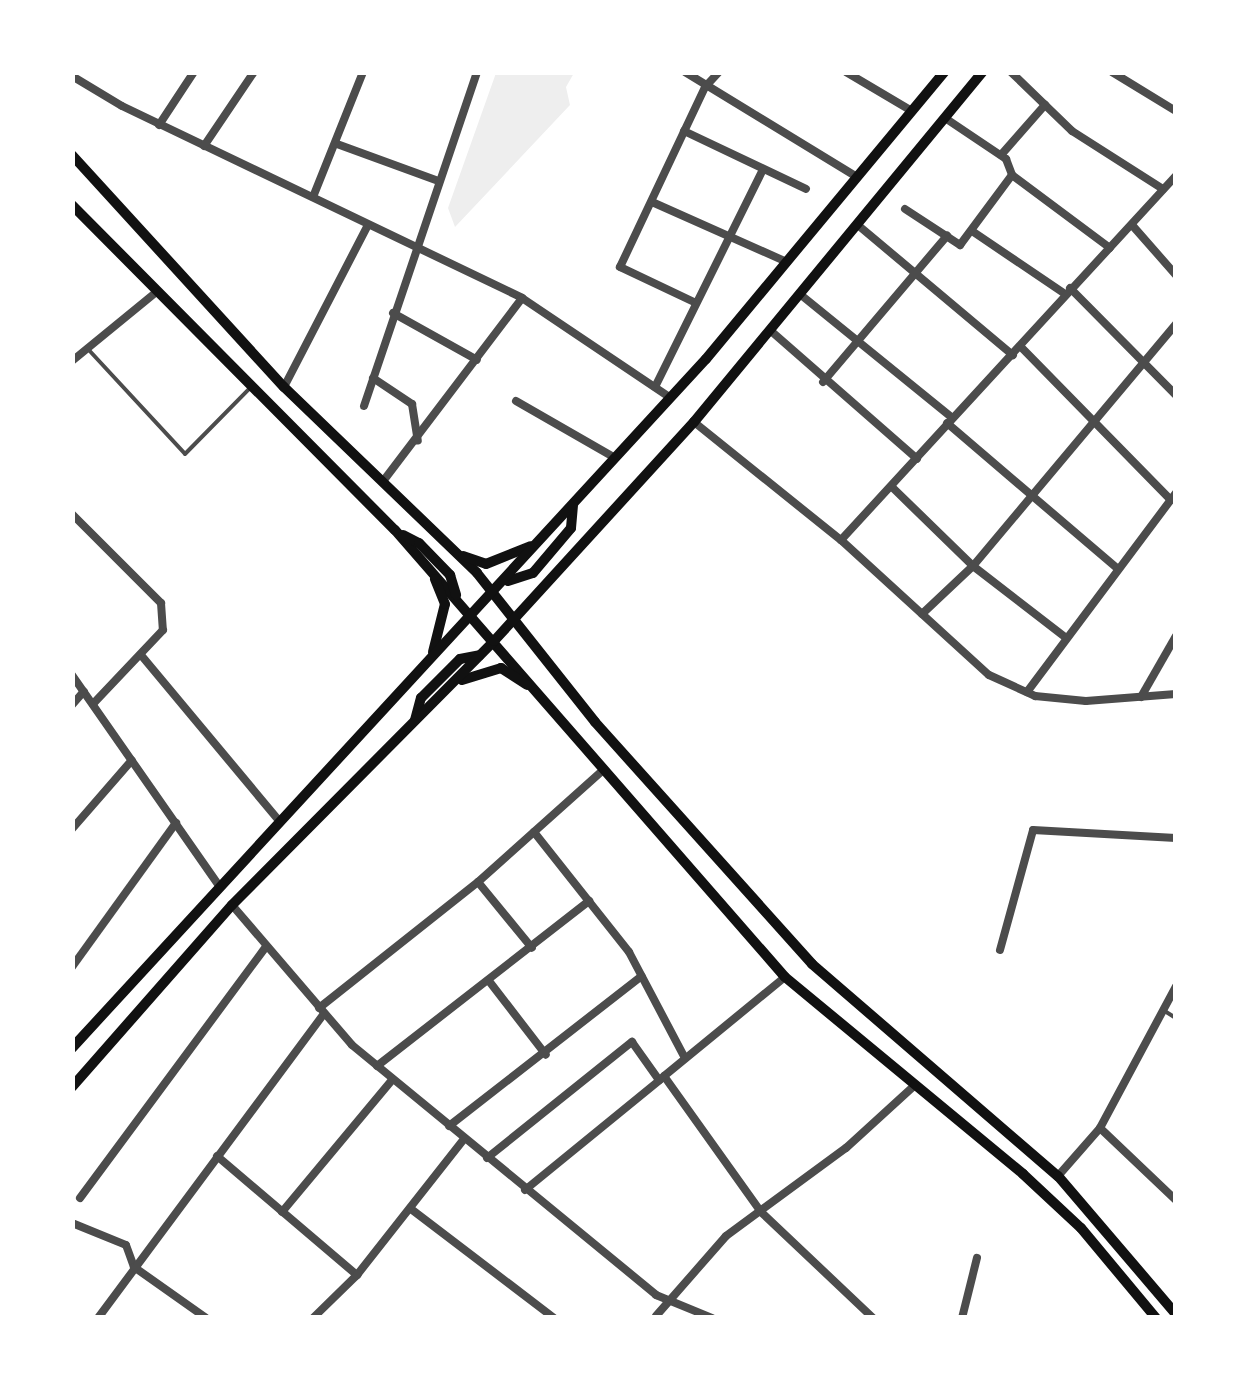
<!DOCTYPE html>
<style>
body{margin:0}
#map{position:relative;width:1248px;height:1390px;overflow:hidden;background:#fff;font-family:"Public Sans",sans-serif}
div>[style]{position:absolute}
.green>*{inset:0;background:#eee}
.service>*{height:4px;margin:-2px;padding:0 2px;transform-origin:2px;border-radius:2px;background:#4c4c4c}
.minor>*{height:8px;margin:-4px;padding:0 4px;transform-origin:4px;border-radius:4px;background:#4c4c4c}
.secondary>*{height:10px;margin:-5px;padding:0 5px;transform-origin:5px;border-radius:5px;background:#111}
span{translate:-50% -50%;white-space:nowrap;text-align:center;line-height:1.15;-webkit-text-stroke:9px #fff;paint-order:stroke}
.frame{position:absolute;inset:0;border:75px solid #fff;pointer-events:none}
</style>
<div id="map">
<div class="green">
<div style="clip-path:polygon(496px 73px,574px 73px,566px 87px,570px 105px,455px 227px,448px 208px)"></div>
</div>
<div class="service">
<div style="left:87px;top:348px;width:144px;rotate:47.2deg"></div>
<div style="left:185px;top:454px;width:91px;rotate:-45.4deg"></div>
<div style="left:1163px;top:1010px;width:15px;rotate:32deg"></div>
</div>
<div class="minor">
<div style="left:685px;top:72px;width:202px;rotate:31.4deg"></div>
<div style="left:846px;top:72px;width:77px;rotate:30.6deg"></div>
<div style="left:1011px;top:72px;width:85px;rotate:44deg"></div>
<div style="left:1072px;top:131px;width:108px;rotate:32.5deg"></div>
<div style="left:1112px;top:72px;width:75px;rotate:31.4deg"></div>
<div style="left:72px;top:76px;width:58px;rotate:31deg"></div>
<div style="left:122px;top:106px;width:444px;rotate:25.6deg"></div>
<div style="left:522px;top:298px;width:179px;rotate:33.9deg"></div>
<div style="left:948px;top:120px;width:70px;rotate:33.9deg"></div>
<div style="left:1006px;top:159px;width:17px;rotate:69deg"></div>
<div style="left:1012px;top:175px;width:122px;rotate:36.7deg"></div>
<div style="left:159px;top:125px;width:64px;rotate:-56.6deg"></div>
<div style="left:684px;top:131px;width:135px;rotate:25.4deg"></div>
<div style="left:337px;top:144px;width:108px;rotate:20.1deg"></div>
<div style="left:204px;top:146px;width:89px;rotate:-56deg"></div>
<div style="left:1001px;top:155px;width:67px;rotate:-48.7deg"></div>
<div style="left:313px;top:197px;width:135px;rotate:-68.2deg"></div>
<div style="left:652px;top:202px;width:148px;rotate:24deg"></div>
<div style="left:905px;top:209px;width:66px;rotate:33.2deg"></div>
<div style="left:960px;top:245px;width:87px;rotate:-53.4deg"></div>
<div style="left:1132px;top:225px;width:67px;rotate:48.7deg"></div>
<div style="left:859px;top:226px;width:201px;rotate:40deg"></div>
<div style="left:972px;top:231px;width:112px;rotate:34.1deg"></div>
<div style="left:1070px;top:288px;width:151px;rotate:45.3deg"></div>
<div style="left:801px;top:295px;width:193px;rotate:39.1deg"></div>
<div style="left:694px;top:302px;width:82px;rotate:-154.7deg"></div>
<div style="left:620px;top:267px;width:199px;rotate:-64.7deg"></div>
<div style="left:705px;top:87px;width:21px;rotate:-47deg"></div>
<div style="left:393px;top:313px;width:96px;rotate:29.2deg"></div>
<div style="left:771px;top:331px;width:194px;rotate:41.2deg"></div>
<div style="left:1021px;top:347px;width:214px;rotate:45.6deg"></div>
<div style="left:72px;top:361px;width:107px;rotate:-39.3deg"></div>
<div style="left:373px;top:378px;width:47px;rotate:33.7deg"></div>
<div style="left:412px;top:404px;width:37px;rotate:81deg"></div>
<div style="left:823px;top:382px;width:192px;rotate:-49.7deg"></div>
<div style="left:284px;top:387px;width:182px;rotate:-62.6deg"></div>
<div style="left:655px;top:387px;width:243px;rotate:-63.6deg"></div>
<div style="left:516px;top:401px;width:114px;rotate:29.9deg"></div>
<div style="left:364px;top:406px;width:353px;rotate:-71.3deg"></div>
<div style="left:694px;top:422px;width:189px;rotate:38.8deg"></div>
<div style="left:841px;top:540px;width:200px;rotate:42.4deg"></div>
<div style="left:989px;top:675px;width:51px;rotate:24.5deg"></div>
<div style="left:1035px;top:696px;width:51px;rotate:5.6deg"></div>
<div style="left:1086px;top:701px;width:90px;rotate:-4.4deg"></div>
<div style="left:947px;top:423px;width:223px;rotate:40.5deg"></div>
<div style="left:384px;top:480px;width:228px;rotate:-52.8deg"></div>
<div style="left:893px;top:488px;width:112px;rotate:44.3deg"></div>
<div style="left:973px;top:566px;width:116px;rotate:37.7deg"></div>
<div style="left:72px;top:514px;width:126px;rotate:45deg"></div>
<div style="left:161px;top:603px;width:27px;rotate:86deg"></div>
<div style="left:163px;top:630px;width:102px;rotate:133.4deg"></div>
<div style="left:841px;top:540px;width:495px;rotate:-47.4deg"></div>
<div style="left:922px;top:614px;width:70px;rotate:-43.3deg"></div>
<div style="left:973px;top:566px;width:316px;rotate:-50deg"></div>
<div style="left:141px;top:655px;width:217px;rotate:50.2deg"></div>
<div style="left:72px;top:675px;width:255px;rotate:55.1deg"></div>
<div style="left:1027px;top:692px;width:249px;rotate:-53.2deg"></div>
<div style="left:1141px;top:697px;width:70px;rotate:-60.2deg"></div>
<div style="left:72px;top:705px;width:18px;rotate:-49deg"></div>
<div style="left:72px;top:829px;width:91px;rotate:-49deg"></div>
<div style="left:534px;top:832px;width:153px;rotate:51.6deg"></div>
<div style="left:629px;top:952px;width:120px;rotate:62.2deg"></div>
<div style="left:478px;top:882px;width:85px;rotate:50.7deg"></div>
<div style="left:232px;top:905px;width:184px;rotate:49.4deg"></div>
<div style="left:352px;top:1045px;width:394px;rotate:39.4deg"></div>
<div style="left:656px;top:1295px;width:61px;rotate:22.3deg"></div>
<div style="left:1000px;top:950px;width:124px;rotate:-74.6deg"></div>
<div style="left:1033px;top:830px;width:143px;rotate:3.2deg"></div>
<div style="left:72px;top:967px;width:178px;rotate:-54.2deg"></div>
<div style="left:785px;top:977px;width:156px;rotate:140.7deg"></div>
<div style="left:664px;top:1076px;width:167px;rotate:54.5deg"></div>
<div style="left:761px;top:1212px;width:154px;rotate:43.4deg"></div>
<div style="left:489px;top:981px;width:93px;rotate:52.4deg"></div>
<div style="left:319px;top:1008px;width:203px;rotate:-38.4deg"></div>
<div style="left:478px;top:882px;width:166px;rotate:-41.8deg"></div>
<div style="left:377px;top:1066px;width:269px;rotate:-37.9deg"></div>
<div style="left:449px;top:1126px;width:244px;rotate:-37.9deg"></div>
<div style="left:1100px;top:1128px;width:105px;rotate:43.5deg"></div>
<div style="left:217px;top:1156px;width:184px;rotate:40.4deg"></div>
<div style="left:487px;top:1158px;width:186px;rotate:-38.7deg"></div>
<div style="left:632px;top:1042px;width:47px;rotate:54.6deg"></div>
<div style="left:1058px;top:1176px;width:64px;rotate:-48.8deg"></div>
<div style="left:1100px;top:1128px;width:161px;rotate:-61.8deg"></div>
<div style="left:525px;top:1190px;width:176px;rotate:-39.2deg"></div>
<div style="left:80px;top:1198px;width:311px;rotate:-53.5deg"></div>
<div style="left:411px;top:1209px;width:180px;rotate:37.3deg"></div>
<div style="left:282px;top:1212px;width:173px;rotate:-50.2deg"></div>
<div style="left:72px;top:1223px;width:58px;rotate:22.2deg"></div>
<div style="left:126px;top:1245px;width:23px;rotate:70deg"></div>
<div style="left:134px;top:1267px;width:88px;rotate:35.3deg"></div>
<div style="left:656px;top:1316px;width:106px;rotate:-48.8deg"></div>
<div style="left:726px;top:1236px;width:149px;rotate:-36.3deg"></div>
<div style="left:846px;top:1148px;width:92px;rotate:-42.4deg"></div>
<div style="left:98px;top:1318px;width:379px;rotate:-53.4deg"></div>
<div style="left:313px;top:1318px;width:62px;rotate:-44.3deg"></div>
<div style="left:357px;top:1275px;width:173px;rotate:-51.8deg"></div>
<div style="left:962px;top:1318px;width:62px;rotate:-76deg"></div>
</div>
<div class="secondary">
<div style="left:72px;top:155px;width:314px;rotate:47.6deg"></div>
<div style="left:284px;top:387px;width:268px;rotate:43.9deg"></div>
<div style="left:477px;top:573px;width:190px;rotate:51.6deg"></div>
<div style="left:595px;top:722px;width:325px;rotate:48.1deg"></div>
<div style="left:812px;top:964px;width:325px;rotate:40.8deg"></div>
<div style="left:1058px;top:1176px;width:182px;rotate:49.5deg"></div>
<div style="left:72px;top:205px;width:458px;rotate:45.2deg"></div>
<div style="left:395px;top:530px;width:593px;rotate:48.9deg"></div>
<div style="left:785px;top:977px;width:309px;rotate:39.6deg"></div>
<div style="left:1023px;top:1174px;width:79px;rotate:43deg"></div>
<div style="left:1081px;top:1228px;width:117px;rotate:50.2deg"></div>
<div style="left:403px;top:535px;width:18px;rotate:27deg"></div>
<div style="left:419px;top:543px;width:45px;rotate:45.9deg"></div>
<div style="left:450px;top:575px;width:21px;rotate:73deg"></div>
<div style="left:463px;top:556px;width:24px;rotate:19deg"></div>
<div style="left:486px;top:564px;width:48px;rotate:-21.8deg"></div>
<div style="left:508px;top:581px;width:26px;rotate:-18deg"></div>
<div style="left:533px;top:573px;width:59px;rotate:-49.8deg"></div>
<div style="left:571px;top:528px;width:23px;rotate:-85deg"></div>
<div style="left:433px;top:652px;width:49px;rotate:-76deg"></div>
<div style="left:445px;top:604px;width:27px;rotate:-112deg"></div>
<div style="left:462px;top:680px;width:41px;rotate:-17.1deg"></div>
<div style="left:501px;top:668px;width:31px;rotate:33deg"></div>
<div style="left:415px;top:720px;width:23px;rotate:-75deg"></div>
<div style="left:421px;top:698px;width:55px;rotate:-45deg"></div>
<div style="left:460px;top:659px;width:20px;rotate:-11deg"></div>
<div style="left:72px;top:1048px;width:936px;rotate:-47.38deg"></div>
<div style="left:706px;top:359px;width:373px;rotate:-50.3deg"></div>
<div style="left:72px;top:1087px;width:242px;rotate:-48.7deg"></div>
<div style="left:232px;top:905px;width:372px;rotate:-45.2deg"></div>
<div style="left:494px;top:641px;width:297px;rotate:-47.6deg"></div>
<div style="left:694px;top:422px;width:454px;rotate:-50.5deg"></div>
</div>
<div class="frame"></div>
</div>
